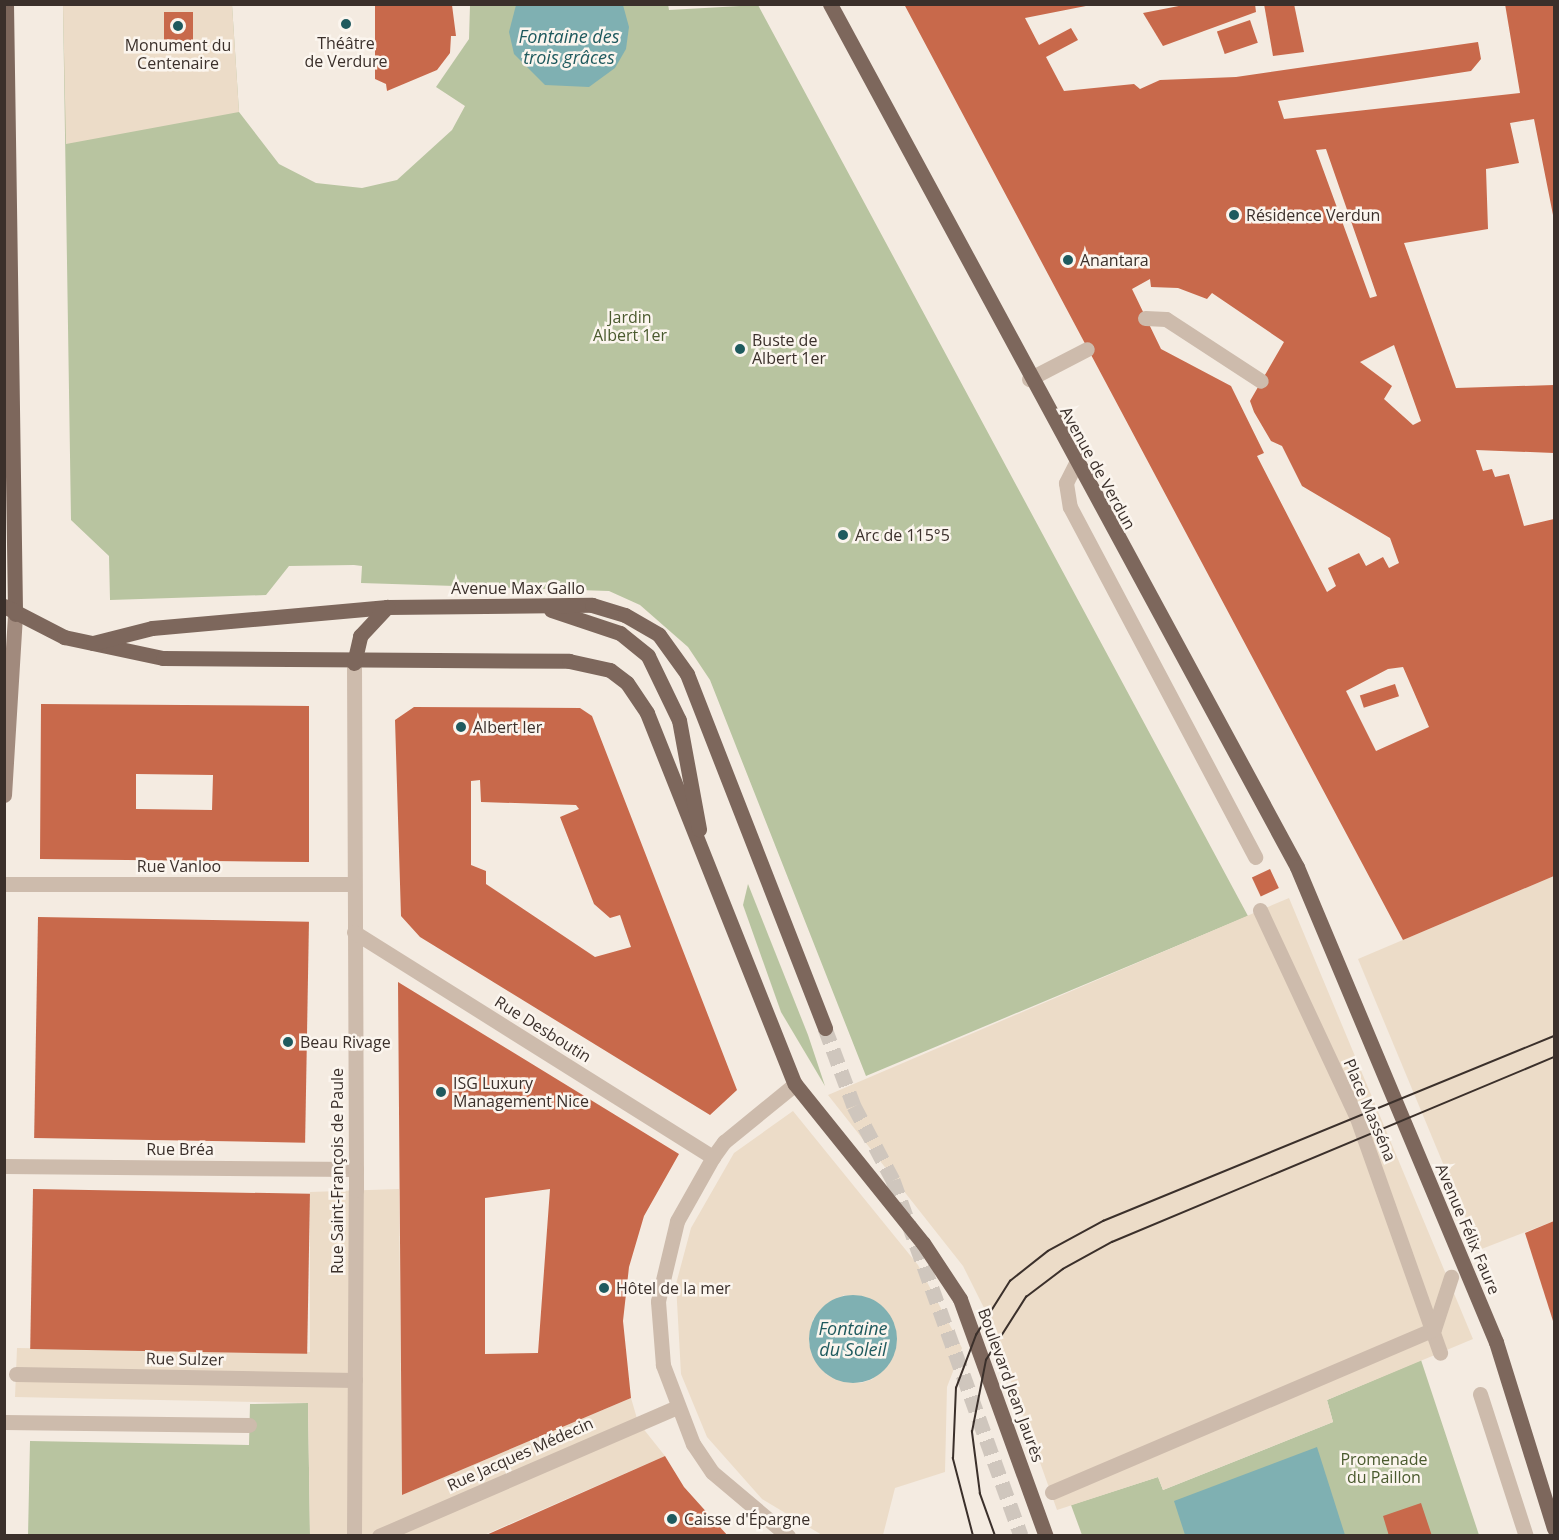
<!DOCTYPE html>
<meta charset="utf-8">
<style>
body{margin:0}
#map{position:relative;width:1559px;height:1540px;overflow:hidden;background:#f4ebe1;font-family:"Open Sans",sans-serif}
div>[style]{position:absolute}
.green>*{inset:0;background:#b8c4a0}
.plaza>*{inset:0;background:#ecdcc8}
.water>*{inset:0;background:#7fb0b2}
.round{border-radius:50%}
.building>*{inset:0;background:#c8694b;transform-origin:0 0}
.primary-tunnel>*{height:15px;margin-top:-7.5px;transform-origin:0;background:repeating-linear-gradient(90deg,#cfc6bd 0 15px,transparent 0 23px)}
.service>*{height:15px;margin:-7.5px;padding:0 7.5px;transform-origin:7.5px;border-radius:7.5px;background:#cdbbac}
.pedestrian>*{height:15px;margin:-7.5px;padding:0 7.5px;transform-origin:7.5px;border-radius:7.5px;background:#cdbbac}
.minor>*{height:15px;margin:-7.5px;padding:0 7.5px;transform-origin:7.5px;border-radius:7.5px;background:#cdbbac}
.secondary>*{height:15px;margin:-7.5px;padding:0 7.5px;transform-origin:7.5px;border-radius:7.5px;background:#a18a7d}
.primary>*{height:15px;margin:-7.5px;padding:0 7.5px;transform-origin:7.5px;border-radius:7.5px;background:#7d675c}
.tram>*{height:1.5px;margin:-0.75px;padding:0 0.75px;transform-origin:0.75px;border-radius:0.75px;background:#3b302b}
.dots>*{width:16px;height:16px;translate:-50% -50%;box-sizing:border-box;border:3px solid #fbf5ee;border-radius:50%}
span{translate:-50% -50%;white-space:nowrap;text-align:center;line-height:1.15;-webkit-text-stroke:5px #fbf5ee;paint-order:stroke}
.poi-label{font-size:16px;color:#3b302b}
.left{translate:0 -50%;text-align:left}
.park-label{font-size:16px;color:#4a5a2e}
.street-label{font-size:16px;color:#3b302b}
.water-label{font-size:18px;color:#1f5a5e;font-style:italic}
.frame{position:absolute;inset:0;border:6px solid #3b302b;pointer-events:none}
</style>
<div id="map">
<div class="green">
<div style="clip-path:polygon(668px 4px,669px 10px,758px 5px,1248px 916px,866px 1076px,710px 680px,688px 647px,640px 605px,609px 591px,361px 583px,362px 566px,354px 565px,289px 566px,266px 595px,110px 600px,109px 556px,71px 520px,63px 5px,232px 5px,239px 112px,279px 164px,316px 183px,362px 188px,397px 180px,452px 130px,465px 106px,436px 87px,469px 39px,470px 5px)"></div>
<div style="clip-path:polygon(748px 884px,808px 1035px,825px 1086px,781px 1012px,743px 905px)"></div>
<div style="clip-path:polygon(1421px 1360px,1479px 1535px,1082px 1535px,1071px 1505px,1158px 1477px,1163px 1490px,1333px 1422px,1327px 1400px)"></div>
<div style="clip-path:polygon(308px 1403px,310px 1535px,28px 1536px,30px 1441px,249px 1445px,250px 1404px)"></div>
</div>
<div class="plaza">
<div style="clip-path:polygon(evenodd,63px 5px,232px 5px,239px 112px,66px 144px,63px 5px,164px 12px,193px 12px,192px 41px,164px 41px,164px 12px)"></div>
<div style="clip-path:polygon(1554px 876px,1554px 1221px,1479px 1250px,1358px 959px)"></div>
<div style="clip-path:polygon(1289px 898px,1473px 1339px,1327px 1400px,1333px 1422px,1163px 1490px,1158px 1477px,1057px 1510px,987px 1314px,963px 1266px,828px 1095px)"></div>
<div style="clip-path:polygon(evenodd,793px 1111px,918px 1265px,962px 1348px,947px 1387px,945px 1472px,895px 1488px,883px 1535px,822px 1535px,762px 1499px,707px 1437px,681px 1374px,676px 1284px,691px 1228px,734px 1153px,793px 1111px,844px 1295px,881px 1305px,895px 1326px,873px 1379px,861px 1383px,827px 1375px,809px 1344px,813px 1319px,844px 1295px)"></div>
<div style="clip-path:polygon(399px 1189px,402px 1495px,631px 1398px,638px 1422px,665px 1456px,484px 1535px,310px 1535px,308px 1403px,15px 1397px,17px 1348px,310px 1352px,310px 1192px)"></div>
</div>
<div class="water">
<div style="clip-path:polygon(516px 5px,623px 5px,629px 27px,626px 49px,615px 68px,589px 87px,545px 85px,514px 54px,509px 32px)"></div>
<div class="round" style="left:809px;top:1295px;width:88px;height:88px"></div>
<div style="clip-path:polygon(1317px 1447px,1345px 1535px,1185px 1535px,1174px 1501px)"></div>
</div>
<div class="building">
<div style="clip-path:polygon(evenodd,904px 4px,1096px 4px,1025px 18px,1039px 45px,1071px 28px,1078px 40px,1046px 57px,1064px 91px,1134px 84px,1140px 89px,1160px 80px,1236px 77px,1478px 42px,1481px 59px,1471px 71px,1278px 101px,1284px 119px,1520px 93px,1505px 4px,1554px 4px,1554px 220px,1534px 119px,1510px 123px,1519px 163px,1486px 169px,1488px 229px,1404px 243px,1456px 388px,1554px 385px,1554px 453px,1476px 450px,1483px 471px,1492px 469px,1495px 477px,1509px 474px,1524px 526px,1554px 519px,1554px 876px,1403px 940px,904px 4px,1326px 149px,1377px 296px,1370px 298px,1316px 150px,1326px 149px,904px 4px,1150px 279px,1151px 287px,1178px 288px,1207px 299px,1212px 293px,1284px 342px,1250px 401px,1254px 412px,1271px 441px,1282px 446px,1302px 486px,1390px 538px,1399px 563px,1389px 568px,1383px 557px,1366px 566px,1359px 553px,1328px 568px,1336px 586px,1327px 592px,1257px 456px,1264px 453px,1231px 386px,1161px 349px,1132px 289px,1150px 279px,904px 4px,1394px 345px,1421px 421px,1413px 425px,1384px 399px,1392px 386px,1360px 362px,1394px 345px,904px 4px,1403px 667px,1429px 727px,1376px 751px,1346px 691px,1388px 669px,1403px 667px)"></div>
<div style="clip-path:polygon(1189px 4px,1255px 4px,1256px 12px,1163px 46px,1143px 13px)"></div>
<div style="clip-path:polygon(1264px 4px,1294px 4px,1304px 52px,1273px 56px)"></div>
<div style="clip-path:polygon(375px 5px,452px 5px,456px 36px,451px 36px,450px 53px,437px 70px,387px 91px,386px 84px,375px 79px)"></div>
<div style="left:164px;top:12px;width:29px;height:29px"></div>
<div style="left:1250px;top:20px;width:24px;height:35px;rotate:71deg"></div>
<div style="left:1395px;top:684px;width:13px;height:37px;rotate:72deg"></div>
<div style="clip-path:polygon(evenodd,41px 704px,309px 706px,309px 862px,40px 859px,41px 704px,136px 774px,213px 775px,212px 810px,136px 809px,136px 774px)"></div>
<div style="clip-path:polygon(evenodd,414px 707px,580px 708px,592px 716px,737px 1090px,710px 1115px,420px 937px,401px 916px,395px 720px,414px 707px,480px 780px,481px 802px,576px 805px,579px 809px,560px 817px,594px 904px,610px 918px,620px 915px,631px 947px,595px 957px,486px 884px,486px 871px,471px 865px,471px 781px,480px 780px)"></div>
<div style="left:1270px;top:869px;width:21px;height:20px;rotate:65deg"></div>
<div style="left:38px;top:917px;width:271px;height:221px;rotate:1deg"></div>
<div style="clip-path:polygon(evenodd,398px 982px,679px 1154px,644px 1216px,629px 1267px,623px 1321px,631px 1398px,402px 1495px,398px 982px,550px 1189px,538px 1353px,485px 1354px,485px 1198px,550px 1189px)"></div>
<div style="left:33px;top:1189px;width:277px;height:160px;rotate:1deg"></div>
<div style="clip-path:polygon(1554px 1221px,1554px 1324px,1525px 1233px)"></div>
<div style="clip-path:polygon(665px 1456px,684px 1487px,728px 1536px,484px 1536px)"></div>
<div style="clip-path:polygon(1421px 1503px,1432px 1536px,1389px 1536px,1383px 1516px)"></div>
</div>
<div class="primary-tunnel">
<div style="left:825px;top:1028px;width:83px;rotate:69.6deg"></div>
<div style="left:854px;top:1106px;width:84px;rotate:62.2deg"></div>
<div style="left:893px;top:1180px;width:378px;rotate:70.2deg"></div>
</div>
<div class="service">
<div style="left:1145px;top:318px;width:21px;rotate:3deg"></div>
<div style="left:1166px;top:319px;width:113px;rotate:33.1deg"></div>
<div style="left:1029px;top:379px;width:65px;rotate:-27.3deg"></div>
<div style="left:1075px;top:465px;width:20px;rotate:117deg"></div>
<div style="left:1066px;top:483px;width:24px;rotate:81deg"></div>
<div style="left:1070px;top:507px;width:396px;rotate:62.1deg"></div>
<div style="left:1480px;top:1394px;width:149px;rotate:72.1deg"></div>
<div style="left:4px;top:1422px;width:245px;rotate:0.7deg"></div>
</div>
<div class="pedestrian">
<div style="left:1260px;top:910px;width:230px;rotate:65deg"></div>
<div style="left:1357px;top:1118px;width:249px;rotate:70.5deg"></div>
<div style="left:16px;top:1374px;width:339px;rotate:1deg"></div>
<div style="left:1052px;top:1492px;width:415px;rotate:-23.1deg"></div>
<div style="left:1434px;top:1329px;width:55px;rotate:-71.9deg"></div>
<div style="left:354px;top:1536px;width:346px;rotate:-89.7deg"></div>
<div style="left:379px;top:1536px;width:322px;rotate:-23.4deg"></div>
</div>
<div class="minor">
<div style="left:354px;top:663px;width:527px;rotate:89.78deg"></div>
<div style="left:4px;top:884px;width:350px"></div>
<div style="left:354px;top:932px;width:424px;rotate:32.1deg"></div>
<div style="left:4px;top:1166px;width:352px;rotate:0.5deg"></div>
<div style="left:788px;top:1536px;width:99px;rotate:-139.9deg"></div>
<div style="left:712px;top:1472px;width:34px;rotate:-124deg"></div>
<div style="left:693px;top:1444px;width:85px;rotate:-110.8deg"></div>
<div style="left:663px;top:1365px;width:64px;rotate:-94.5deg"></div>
<div style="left:658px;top:1301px;width:82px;rotate:-76.6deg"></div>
<div style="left:677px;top:1221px;width:73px;rotate:-60.6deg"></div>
<div style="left:713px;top:1157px;width:19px;rotate:-54deg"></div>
<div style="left:724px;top:1142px;width:92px;rotate:-39.2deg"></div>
</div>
<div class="secondary">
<div style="left:4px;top:795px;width:181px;rotate:-86.5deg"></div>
</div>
<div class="primary">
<div style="left:6px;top:4px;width:610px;rotate:89.15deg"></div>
<div style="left:830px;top:4px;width:981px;rotate:61.58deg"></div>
<div style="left:1297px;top:867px;width:515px;rotate:67.27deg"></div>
<div style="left:1496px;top:1342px;width:195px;rotate:72.7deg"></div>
<div style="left:4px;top:606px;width:68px;rotate:27.3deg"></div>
<div style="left:64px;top:637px;width:101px;rotate:12deg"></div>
<div style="left:163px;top:658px;width:406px;rotate:0.4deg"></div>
<div style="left:569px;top:661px;width:42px;rotate:12.4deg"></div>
<div style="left:610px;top:670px;width:21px;rotate:37deg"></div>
<div style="left:627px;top:683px;width:36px;rotate:56deg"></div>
<div style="left:647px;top:713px;width:399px;rotate:68.3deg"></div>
<div style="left:795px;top:1084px;width:204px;rotate:51.2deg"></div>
<div style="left:923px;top:1243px;width:67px;rotate:56.5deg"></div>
<div style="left:960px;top:1299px;width:252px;rotate:70.1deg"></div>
<div style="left:551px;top:610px;width:73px;rotate:18.4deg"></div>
<div style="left:620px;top:633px;width:36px;rotate:39deg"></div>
<div style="left:648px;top:656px;width:71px;rotate:64.2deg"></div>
<div style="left:679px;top:720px;width:111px;rotate:79.6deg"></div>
<div style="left:93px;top:643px;width:61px;rotate:-14.3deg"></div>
<div style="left:152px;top:628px;width:236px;rotate:-5.1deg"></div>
<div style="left:387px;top:607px;width:205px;rotate:-0.6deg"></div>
<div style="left:592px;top:605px;width:34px;rotate:17deg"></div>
<div style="left:625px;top:615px;width:39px;rotate:30deg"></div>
<div style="left:659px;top:635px;width:48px;rotate:54.3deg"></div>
<div style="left:687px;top:674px;width:380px;rotate:68.7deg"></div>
<div style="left:354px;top:663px;width:28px;rotate:-77deg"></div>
<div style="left:360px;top:636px;width:40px;rotate:-47deg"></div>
</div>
<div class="tram">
<div style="left:973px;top:1536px;width:80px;rotate:-104.6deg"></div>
<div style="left:953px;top:1459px;width:71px;rotate:-87.6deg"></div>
<div style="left:956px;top:1388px;width:57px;rotate:-69.3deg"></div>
<div style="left:976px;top:1335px;width:64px;rotate:-57.8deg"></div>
<div style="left:1010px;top:1281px;width:48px;rotate:-38.3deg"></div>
<div style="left:1048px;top:1251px;width:63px;rotate:-28.6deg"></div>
<div style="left:1103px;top:1221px;width:487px;rotate:-22.3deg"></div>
<div style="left:995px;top:1536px;width:45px;rotate:-109.7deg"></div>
<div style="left:980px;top:1494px;width:63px;rotate:-97.4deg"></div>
<div style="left:972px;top:1432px;width:73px;rotate:-79deg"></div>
<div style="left:986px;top:1360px;width:75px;rotate:-57.6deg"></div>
<div style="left:1026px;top:1297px;width:46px;rotate:-37.1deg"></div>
<div style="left:1063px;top:1269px;width:56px;rotate:-28.9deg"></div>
<div style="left:1112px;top:1242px;width:479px;rotate:-22.7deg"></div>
</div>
<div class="dots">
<div style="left:346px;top:24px;background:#1f5a5e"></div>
<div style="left:178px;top:26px;background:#1f5a5e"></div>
<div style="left:1234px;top:215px;background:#1f5a5e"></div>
<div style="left:1068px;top:260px;background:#1f5a5e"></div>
<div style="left:740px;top:349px;background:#1f5a5e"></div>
<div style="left:843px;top:535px;background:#1f5a5e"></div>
<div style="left:461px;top:727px;background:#1f5a5e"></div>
<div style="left:288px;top:1042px;background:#1f5a5e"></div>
<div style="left:441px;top:1092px;background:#1f5a5e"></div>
<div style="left:604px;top:1288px;background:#1f5a5e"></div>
<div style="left:672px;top:1519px;background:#1f5a5e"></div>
</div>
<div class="poi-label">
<span style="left:346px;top:52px">Théâtre<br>de Verdure</span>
<span style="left:178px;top:54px">Monument du<br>Centenaire</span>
<span class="left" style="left:1246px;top:215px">Résidence Verdun</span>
<span class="left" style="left:1080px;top:260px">Anantara</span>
<span class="left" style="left:752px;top:349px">Buste de<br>Albert 1er</span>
<span class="left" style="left:855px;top:535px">Arc de 115°5</span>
<span class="left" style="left:473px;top:727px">Albert Ier</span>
<span class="left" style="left:300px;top:1042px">Beau Rivage</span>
<span class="left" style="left:453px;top:1092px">ISG Luxury<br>Management Nice</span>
<span class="left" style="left:616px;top:1288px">Hôtel de la mer</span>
<span class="left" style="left:684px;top:1519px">Caisse d'Épargne</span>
</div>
<div class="park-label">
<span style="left:630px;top:326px">Jardin<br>Albert 1er</span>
<span style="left:1384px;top:1468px">Promenade<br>du Paillon</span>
</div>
<div class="street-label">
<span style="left:1098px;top:468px;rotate:61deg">Avenue de Verdun</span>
<span style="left:518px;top:588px">Avenue Max Gallo</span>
<span style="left:179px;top:866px">Rue Vanloo</span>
<span style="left:543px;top:1029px;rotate:32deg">Rue Desboutin</span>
<span style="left:1370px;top:1110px;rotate:67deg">Place Masséna</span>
<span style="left:180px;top:1149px">Rue Bréa</span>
<span style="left:337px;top:1171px;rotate:-90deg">Rue Saint-François de Paule</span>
<span style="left:1468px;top:1229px;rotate:67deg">Avenue Félix Faure</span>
<span style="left:185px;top:1359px;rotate:1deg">Rue Sulzer</span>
<span style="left:1011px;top:1385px;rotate:70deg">Boulevard Jean Jaurès</span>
<span style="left:520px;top:1454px;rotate:-24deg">Rue Jacques Médecin</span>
</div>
<div class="water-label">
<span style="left:569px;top:47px">Fontaine des<br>trois grâces</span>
<span style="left:853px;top:1339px">Fontaine<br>du Soleil</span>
</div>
<div class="frame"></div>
</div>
